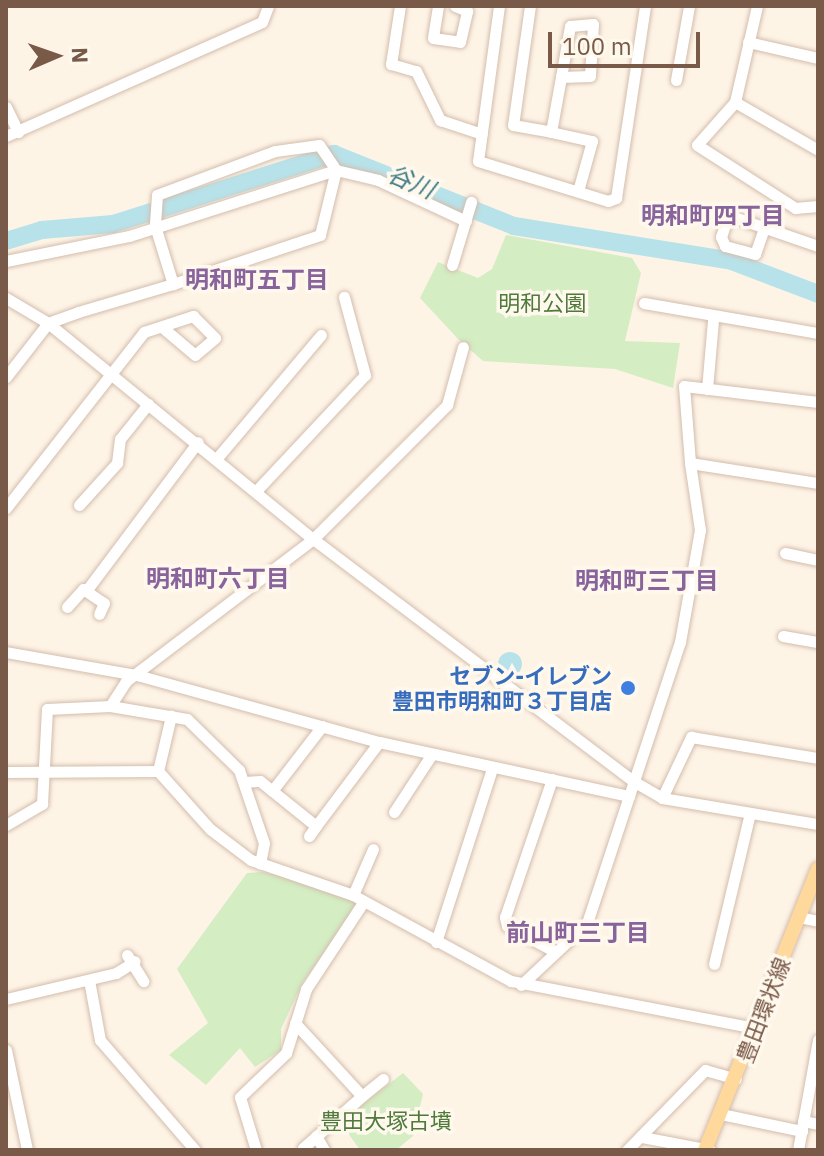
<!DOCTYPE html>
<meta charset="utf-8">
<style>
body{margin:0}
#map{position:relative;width:824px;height:1156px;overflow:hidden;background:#fef4e6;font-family:"IBM Plex Sans","Noto Sans JP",sans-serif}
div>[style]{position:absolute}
.green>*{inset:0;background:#d4edc3}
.water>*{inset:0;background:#b8e2e9}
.round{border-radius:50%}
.river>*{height:18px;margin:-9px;padding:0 9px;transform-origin:9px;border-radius:9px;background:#b8e2e9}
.roads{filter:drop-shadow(0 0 2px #d3bdad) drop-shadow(0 0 2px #d3bdad)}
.minor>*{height:11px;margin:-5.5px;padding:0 5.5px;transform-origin:5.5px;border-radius:5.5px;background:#fff}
.major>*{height:14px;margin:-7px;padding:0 7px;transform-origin:7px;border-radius:7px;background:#ffd89b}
.dots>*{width:22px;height:22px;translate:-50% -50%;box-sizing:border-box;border:4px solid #fff8ed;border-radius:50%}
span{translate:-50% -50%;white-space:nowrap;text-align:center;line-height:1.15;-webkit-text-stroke:7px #fff8ed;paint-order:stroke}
.park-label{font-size:22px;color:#4f7a3c}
.shop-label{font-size:22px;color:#366cbe;font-weight:700}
.right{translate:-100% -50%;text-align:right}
.street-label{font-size:22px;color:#795948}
.water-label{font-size:24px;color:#3e7b87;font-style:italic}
.neighbourhood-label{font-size:24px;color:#89649c;font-weight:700}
.frame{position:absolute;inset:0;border:8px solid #795948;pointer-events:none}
.north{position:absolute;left:16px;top:16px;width:80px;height:80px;-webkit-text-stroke:6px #fff8ed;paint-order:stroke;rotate:88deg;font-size:22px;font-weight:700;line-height:32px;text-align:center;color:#795948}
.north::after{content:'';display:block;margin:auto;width:28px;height:36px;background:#795948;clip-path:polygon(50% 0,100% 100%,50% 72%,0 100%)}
.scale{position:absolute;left:548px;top:32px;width:152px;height:36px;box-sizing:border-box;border:4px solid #795948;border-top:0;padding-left:10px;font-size:24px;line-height:28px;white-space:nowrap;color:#795948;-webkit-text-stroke:6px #fff8ed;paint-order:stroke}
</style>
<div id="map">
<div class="green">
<div style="clip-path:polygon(506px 235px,632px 258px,641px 273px,625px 341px,680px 343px,673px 388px,615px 369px,483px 361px,459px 340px,420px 298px,438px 262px,478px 278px,492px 269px)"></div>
<div style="clip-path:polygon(263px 872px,353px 895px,357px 906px,303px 982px,281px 1029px,281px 1050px,255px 1067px,240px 1048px,206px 1085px,169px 1055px,208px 1023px,177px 969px,247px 873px)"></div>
<div style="clip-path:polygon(403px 1073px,423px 1094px,413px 1136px,396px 1150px,360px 1150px,340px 1122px)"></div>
</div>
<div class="water">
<div class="round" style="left:498px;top:652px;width:24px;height:24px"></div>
</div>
<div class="river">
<div style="left:6px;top:241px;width:38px;rotate:-17deg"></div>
<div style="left:42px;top:230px;width:71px;rotate:-4.8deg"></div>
<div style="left:113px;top:224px;width:232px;rotate:-17.6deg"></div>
<div style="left:334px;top:154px;width:194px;rotate:21.8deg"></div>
<div style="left:514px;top:226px;width:221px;rotate:9.1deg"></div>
<div style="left:732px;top:261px;width:92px;rotate:21deg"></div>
</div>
<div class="roads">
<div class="minor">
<div style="left:400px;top:6px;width:59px;rotate:98.8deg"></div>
<div style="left:391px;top:64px;width:26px;rotate:16deg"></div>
<div style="left:416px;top:71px;width:55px;rotate:63.9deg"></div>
<div style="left:440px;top:120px;width:44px;rotate:18.4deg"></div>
<div style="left:438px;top:6px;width:32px;rotate:99deg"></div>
<div style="left:433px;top:38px;width:27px;rotate:8deg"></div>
<div style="left:460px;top:42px;width:32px;rotate:-77deg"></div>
<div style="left:467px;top:11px;width:13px;rotate:-157deg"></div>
<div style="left:499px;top:6px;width:156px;rotate:97.7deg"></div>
<div style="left:478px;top:161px;width:136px;rotate:17.1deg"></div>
<div style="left:608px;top:201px;width:9px;rotate:-21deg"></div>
<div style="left:616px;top:198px;width:194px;rotate:-81.4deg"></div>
<div style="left:530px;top:6px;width:120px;rotate:98.1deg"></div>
<div style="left:513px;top:125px;width:39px;rotate:10deg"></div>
<div style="left:757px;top:6px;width:98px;rotate:102.9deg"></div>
<div style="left:735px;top:102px;width:57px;rotate:131.5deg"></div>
<div style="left:697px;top:145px;width:117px;rotate:32.7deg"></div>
<div style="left:795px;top:208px;width:23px;rotate:-5deg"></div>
<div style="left:748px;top:42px;width:72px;rotate:12.9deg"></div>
<div style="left:561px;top:77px;width:29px;rotate:-2deg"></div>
<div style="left:590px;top:76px;width:52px;rotate:-86.7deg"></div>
<div style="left:593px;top:24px;width:23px;rotate:175deg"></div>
<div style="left:570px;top:26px;width:52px;rotate:100deg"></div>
<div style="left:561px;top:77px;width:56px;rotate:100.3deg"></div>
<div style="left:551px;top:132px;width:42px;rotate:12.4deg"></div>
<div style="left:592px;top:141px;width:52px;rotate:105.6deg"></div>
<div style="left:676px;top:80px;width:75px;rotate:-80deg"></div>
<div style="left:735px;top:102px;width:96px;rotate:30deg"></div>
<div style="left:6px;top:107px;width:28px;rotate:64deg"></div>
<div style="left:6px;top:136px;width:280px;rotate:-24deg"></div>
<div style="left:262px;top:22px;width:17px;rotate:-69deg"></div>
<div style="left:763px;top:231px;width:24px;rotate:109deg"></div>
<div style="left:755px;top:254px;width:31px;rotate:-165deg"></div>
<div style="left:725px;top:246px;width:10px;rotate:-114deg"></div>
<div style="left:721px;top:237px;width:23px;rotate:-72deg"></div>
<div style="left:728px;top:215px;width:95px;rotate:19deg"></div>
<div style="left:6px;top:261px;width:126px;rotate:-11.5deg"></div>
<div style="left:129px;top:236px;width:217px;rotate:-17.7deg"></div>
<div style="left:336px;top:170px;width:43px;rotate:13.4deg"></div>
<div style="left:378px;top:180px;width:97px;rotate:25deg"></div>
<div style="left:452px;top:265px;width:66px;rotate:-73.2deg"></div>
<div style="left:6px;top:298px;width:49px;rotate:30.8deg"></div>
<div style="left:48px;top:323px;width:342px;rotate:39.2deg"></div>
<div style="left:313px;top:539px;width:401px;rotate:37.1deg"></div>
<div style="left:633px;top:781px;width:34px;rotate:30deg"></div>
<div style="left:662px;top:798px;width:158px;rotate:9.5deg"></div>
<div style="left:644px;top:303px;width:177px;rotate:9.8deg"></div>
<div style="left:6px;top:377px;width:68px;rotate:-52.1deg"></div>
<div style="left:48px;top:323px;width:32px;rotate:-20deg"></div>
<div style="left:78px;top:312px;width:99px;rotate:-16.4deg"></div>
<div style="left:173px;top:284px;width:155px;rotate:-18.4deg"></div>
<div style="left:320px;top:235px;width:67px;rotate:-76.2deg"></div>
<div style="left:336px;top:170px;width:30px;rotate:-124deg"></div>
<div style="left:319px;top:145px;width:44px;rotate:172.2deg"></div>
<div style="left:275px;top:151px;width:126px;rotate:159.6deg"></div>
<div style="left:157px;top:195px;width:31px;rotate:94deg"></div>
<div style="left:155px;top:226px;width:61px;rotate:72.8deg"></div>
<div style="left:707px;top:389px;width:69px;rotate:-85deg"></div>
<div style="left:818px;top:402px;width:135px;rotate:-173.2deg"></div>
<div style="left:684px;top:386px;width:77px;rotate:85.5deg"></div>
<div style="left:690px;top:463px;width:130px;rotate:8.9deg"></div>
<div style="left:217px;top:458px;width:161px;rotate:-49.8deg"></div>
<div style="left:256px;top:491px;width:159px;rotate:-46.8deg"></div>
<div style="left:365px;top:375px;width:81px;rotate:-105.1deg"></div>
<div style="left:79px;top:505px;width:57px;rotate:-47.9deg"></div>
<div style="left:117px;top:463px;width:24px;rotate:-83deg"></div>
<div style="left:120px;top:439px;width:45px;rotate:-51.3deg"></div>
<div style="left:6px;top:508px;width:224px;rotate:-51.9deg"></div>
<div style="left:144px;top:332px;width:52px;rotate:-18.1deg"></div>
<div style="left:193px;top:316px;width:31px;rotate:45deg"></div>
<div style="left:215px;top:338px;width:26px;rotate:140deg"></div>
<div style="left:195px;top:355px;width:43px;rotate:-139.7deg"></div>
<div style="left:785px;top:553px;width:34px;rotate:12deg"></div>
<div style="left:86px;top:591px;width:186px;rotate:-53.1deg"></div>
<div style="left:67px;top:607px;width:24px;rotate:-48deg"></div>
<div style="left:83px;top:589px;width:25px;rotate:34deg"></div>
<div style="left:104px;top:603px;width:12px;rotate:114deg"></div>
<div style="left:783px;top:636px;width:36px;rotate:10deg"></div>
<div style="left:6px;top:652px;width:133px;rotate:10deg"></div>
<div style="left:137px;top:675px;width:251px;rotate:15.5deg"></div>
<div style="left:379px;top:742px;width:256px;rotate:12.2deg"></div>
<div style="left:110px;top:706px;width:78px;rotate:9.6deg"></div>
<div style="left:187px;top:719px;width:73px;rotate:44.4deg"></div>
<div style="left:239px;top:770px;width:77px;rotate:71.1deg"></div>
<div style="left:264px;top:843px;width:21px;rotate:101deg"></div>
<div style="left:158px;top:771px;width:57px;rotate:-76.7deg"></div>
<div style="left:6px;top:772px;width:152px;rotate:-0.4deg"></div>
<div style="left:158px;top:771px;width:78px;rotate:48.1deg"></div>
<div style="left:210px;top:829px;width:51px;rotate:37.1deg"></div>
<div style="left:251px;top:860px;width:108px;rotate:18.9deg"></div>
<div style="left:353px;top:895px;width:180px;rotate:28.6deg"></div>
<div style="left:511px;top:981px;width:249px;rotate:10.9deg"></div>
<div style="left:552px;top:779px;width:146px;rotate:108.8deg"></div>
<div style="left:505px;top:917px;width:9px;rotate:77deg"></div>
<div style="left:507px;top:926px;width:55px;rotate:28deg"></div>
<div style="left:244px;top:782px;width:16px;rotate:-4deg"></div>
<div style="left:260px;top:781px;width:72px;rotate:38.8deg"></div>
<div style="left:316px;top:826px;width:105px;rotate:-53.1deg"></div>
<div style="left:272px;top:791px;width:82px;rotate:-52.4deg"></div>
<div style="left:662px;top:798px;width:68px;rotate:-64.6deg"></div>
<div style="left:691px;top:737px;width:129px;rotate:9.4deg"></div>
<div style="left:394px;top:812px;width:69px;rotate:-56.8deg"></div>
<div style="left:6px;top:825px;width:42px;rotate:-30.3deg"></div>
<div style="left:42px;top:804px;width:95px;rotate:-87deg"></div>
<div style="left:47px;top:709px;width:63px;rotate:-2.7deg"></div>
<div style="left:110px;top:706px;width:30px;rotate:-57deg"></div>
<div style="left:126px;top:681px;width:235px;rotate:-37.2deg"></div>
<div style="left:313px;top:539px;width:190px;rotate:-45deg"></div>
<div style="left:447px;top:405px;width:60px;rotate:-74.6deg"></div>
<div style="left:309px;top:836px;width:12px;rotate:-55deg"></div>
<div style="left:353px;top:895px;width:50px;rotate:-66.5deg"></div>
<div style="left:798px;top:917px;width:20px;rotate:11deg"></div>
<div style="left:436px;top:942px;width:182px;rotate:-72.1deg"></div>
<div style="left:127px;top:955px;width:31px;rotate:58deg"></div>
<div style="left:714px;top:964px;width:155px;rotate:-76.6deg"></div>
<div style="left:89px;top:980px;width:61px;rotate:79.6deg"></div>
<div style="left:100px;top:1040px;width:145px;rotate:49.2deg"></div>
<div style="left:521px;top:985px;width:91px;rotate:-43.2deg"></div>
<div style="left:587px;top:923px;width:296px;rotate:-71.7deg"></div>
<div style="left:680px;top:642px;width:114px;rotate:-79.9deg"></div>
<div style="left:700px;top:530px;width:68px;rotate:-98.5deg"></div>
<div style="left:6px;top:999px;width:113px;rotate:-13.3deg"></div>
<div style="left:116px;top:973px;width:22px;rotate:-32deg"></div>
<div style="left:295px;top:1023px;width:99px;rotate:47.5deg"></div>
<div style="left:362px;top:1096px;width:79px;rotate:138.6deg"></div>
<div style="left:6px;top:1050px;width:102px;rotate:78.1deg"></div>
<div style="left:362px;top:1096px;width:27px;rotate:-39deg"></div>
<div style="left:721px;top:1114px;width:83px;rotate:11.9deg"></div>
<div style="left:803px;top:1121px;width:15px;rotate:11deg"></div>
<div style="left:316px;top:1136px;width:16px;rotate:60deg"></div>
<div style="left:642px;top:1137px;width:69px;rotate:10.8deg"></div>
<div style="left:256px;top:1150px;width:55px;rotate:-106.8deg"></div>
<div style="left:240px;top:1097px;width:64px;rotate:-43.7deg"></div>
<div style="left:286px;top:1053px;width:67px;rotate:-72.6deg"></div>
<div style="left:306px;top:989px;width:105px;rotate:-56.6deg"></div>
<div style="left:627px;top:1150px;width:112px;rotate:-45.7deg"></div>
<div style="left:705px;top:1070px;width:32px;rotate:16deg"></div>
<div style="left:798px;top:1150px;width:112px;rotate:-79.7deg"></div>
</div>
<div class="major">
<div style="left:705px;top:1150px;width:303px;rotate:-68.1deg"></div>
</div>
</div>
<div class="dots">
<div style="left:628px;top:688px;background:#3f7fe0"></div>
</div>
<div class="park-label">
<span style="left:542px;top:303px">明和公園</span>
<span style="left:386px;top:1121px">豊田大塚古墳</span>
</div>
<div class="shop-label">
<span class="right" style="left:612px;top:688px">セブン-イレブン<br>豊田市明和町３丁目店</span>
</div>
<div class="street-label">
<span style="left:763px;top:1010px;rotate:-69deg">豊田環状線</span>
</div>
<div class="water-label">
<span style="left:411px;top:182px;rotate:23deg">谷川</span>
</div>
<div class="neighbourhood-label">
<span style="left:713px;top:216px">明和町四丁目</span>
<span style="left:257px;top:280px">明和町五丁目</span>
<span style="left:218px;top:579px">明和町六丁目</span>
<span style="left:647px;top:581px">明和町三丁目</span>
<span style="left:578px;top:933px">前山町三丁目</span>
</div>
<div class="frame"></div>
<div class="north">N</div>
<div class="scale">100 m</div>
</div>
